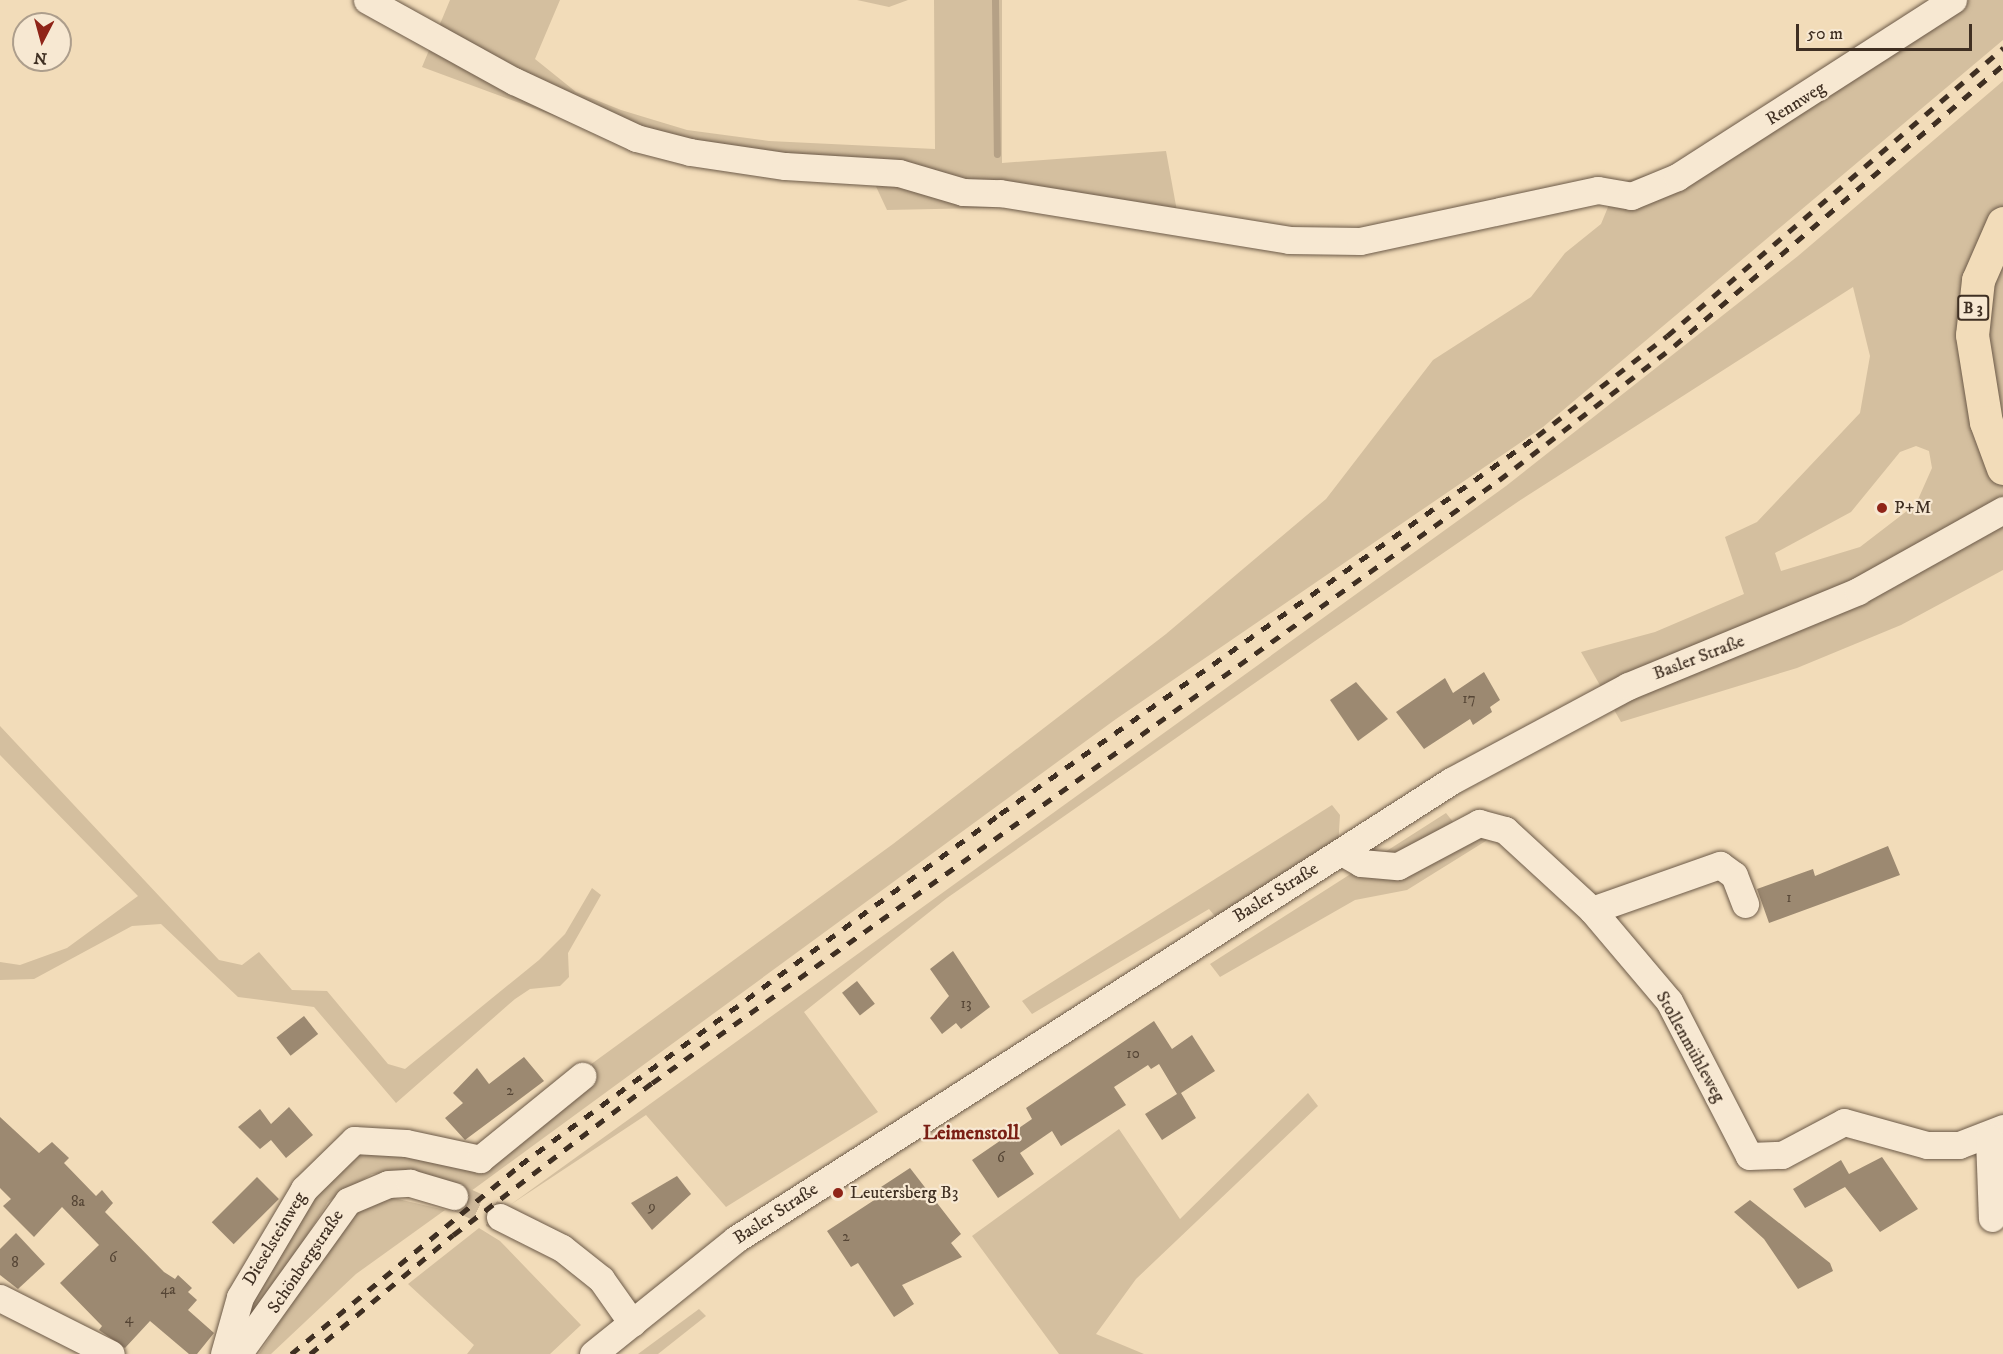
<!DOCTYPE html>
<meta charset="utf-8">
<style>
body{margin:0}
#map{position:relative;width:2003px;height:1354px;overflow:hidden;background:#f2dcb9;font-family:"IM FELL DW Pica",serif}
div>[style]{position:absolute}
.green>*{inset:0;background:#d4bf9f}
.stream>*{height:7px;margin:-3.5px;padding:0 3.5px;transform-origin:3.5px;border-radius:3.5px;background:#b5a186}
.building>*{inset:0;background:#9c8971;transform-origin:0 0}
.minor-tunnel>*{height:27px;margin-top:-13.5px;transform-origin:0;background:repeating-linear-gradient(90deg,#ceb99b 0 27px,transparent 0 41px)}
.roads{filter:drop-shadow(0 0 2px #6c5a48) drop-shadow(0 0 2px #6c5a48)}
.minor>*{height:27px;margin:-13.5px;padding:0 13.5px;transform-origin:13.5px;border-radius:13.5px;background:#f7e8d2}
.major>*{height:33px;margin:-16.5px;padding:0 16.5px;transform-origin:16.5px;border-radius:16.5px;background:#f2dcb9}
.rail>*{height:4.5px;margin-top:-2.25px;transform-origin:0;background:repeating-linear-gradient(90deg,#3f2f22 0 10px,transparent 0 20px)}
.dots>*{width:16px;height:16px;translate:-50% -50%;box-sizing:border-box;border:3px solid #f7e8d2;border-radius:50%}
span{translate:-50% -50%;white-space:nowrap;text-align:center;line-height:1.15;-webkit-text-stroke:4.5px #f7e8d2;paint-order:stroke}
.number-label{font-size:15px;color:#564636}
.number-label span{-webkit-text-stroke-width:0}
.shield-label span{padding:2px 4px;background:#f7e8d2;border:2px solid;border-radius:4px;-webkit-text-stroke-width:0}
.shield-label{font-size:16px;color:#3f2f22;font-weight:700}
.street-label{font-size:18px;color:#3f2f22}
.poi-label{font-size:18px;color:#3f2f22}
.left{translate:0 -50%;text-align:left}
.neighbourhood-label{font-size:20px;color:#7a1f14;font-weight:700}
.north{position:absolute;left:12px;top:12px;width:60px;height:60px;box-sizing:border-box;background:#f7e8d2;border:2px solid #ad9e8c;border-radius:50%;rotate:186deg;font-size:16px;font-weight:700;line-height:24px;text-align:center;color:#3f2f22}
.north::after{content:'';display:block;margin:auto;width:21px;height:27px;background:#8f2418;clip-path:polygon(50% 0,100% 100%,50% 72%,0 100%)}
.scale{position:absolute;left:1796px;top:24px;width:176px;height:27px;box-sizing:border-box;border:3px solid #3f2f22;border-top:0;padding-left:8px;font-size:18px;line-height:21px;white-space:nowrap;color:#3f2f22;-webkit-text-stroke:4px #f7e8d2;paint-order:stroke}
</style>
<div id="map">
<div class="green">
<div style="clip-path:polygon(450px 0,560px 0,535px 59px,576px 92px,621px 110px,687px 130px,769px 141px,935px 149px,934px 0,1002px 0,1002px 163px,1166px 151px,1181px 233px,1026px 207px,887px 210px,872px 178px,666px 157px,422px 67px)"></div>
<div style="clip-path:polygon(857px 0,908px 0,889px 7px)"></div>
<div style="clip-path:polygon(1929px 0,2003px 0,2003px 40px,1543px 427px,1116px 719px,467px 1194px,405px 1171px,372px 1174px,328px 1202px,262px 1307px,237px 1328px,301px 1202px,359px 1152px,379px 1149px,457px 1162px,893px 844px,1166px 634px,1326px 499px,1433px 360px,1531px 297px,1565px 253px,1601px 224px,1618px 183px,1664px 170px)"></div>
<div style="clip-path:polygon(evenodd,2003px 81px,2003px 570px,1901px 625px,1797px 668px,1621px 722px,1581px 652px,1655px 632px,1744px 594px,1725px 537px,1757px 522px,1860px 413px,1870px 356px,1853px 287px,1519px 501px,1315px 641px,947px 898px,804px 1012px,878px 1112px,726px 1207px,646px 1115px,510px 1205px,1506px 486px,1798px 256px,2003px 81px,1916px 446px,1929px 451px,1932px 468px,1916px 504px,1860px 547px,1781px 571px,1775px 553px,1851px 512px,1900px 452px,1916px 446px)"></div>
<div style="clip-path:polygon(0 726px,219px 960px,242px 965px,259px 952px,292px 990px,327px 991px,388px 1064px,405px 1069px,539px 960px,565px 934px,592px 888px,601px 895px,568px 953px,569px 977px,560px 986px,530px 989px,515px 999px,396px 1103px,314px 1007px,238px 997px,161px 924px,132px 926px,34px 979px,0 980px,0 962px,20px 965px,67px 948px,138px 896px,0 755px)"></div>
<div style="clip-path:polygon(1332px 805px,1340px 815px,1338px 848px,1218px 920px,1209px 909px,1032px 1014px,1022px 1001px)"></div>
<div style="clip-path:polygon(1446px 813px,1462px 833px,1497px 834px,1407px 890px,1355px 900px,1220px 977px,1210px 964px)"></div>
<div style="clip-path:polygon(1308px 1093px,1318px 1106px,1136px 1279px,1096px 1334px,1144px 1354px,1059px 1354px,972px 1236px,1119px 1129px,1180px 1219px)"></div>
<div style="clip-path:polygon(385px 1196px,445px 1210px,356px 1274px,271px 1354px,259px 1354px,348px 1216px)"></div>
<div style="clip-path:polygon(479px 1228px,500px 1241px,581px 1325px,550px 1354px,467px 1354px,474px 1345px,408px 1284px)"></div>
<div style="clip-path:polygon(699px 1309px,706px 1316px,658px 1354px,638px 1354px)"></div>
</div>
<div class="stream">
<div style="left:995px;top:0;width:154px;rotate:89.3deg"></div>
</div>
<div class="building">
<div style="clip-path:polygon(1484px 672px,1500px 700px,1490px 707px,1492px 712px,1473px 725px,1470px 719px,1424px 749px,1396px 712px,1445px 678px,1453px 693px)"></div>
<div style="clip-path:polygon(1356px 682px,1388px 719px,1358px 741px,1330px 700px)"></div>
<div style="clip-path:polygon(1888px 846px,1900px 875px,1769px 923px,1757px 889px,1813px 869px,1815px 876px)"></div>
<div style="clip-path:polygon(953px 951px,990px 1007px,961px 1029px,956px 1023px,942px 1034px,930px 1018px,949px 996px,930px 969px)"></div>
<div style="left:857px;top:981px;width:29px;height:19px;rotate:52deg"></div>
<div style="left:304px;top:1016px;width:23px;height:35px;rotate:52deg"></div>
<div style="clip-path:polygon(1154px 1021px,1172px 1049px,1192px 1035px,1215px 1071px,1181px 1093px,1196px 1118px,1162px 1140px,1145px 1114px,1177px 1094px,1159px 1064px,1151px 1069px,1148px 1065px,1114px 1087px,1126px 1105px,1061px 1146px,1052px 1131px,1020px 1153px,1034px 1174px,998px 1198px,972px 1160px,1032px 1119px,1026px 1108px)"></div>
<div style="clip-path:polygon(524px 1057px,544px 1081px,465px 1140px,445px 1118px,463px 1103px,453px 1093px,477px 1068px,489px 1084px)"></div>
<div style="clip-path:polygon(289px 1107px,313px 1135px,286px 1158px,271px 1140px,260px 1149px,238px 1127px,260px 1109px,271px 1124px)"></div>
<div style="clip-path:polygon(0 1117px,39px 1153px,52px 1142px,69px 1158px,64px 1163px,96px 1196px,102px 1190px,113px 1203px,105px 1212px,164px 1272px,175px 1279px,178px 1275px,192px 1288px,188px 1292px,197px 1300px,188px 1310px,214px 1333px,197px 1354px,189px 1354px,150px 1321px,125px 1348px,99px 1330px,102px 1326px,60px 1283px,99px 1245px,62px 1207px,34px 1237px,3px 1206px,11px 1199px,0 1188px)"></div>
<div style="clip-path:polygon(1882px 1157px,1918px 1209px,1880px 1232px,1845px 1187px,1805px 1208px,1793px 1189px,1841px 1160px,1849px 1174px)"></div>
<div style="clip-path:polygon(910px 1168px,961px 1234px,951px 1243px,962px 1257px,902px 1285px,914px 1304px,894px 1317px,858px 1263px,851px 1267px,827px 1231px,885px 1193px,881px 1187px)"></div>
<div style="clip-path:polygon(677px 1176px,691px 1194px,652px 1230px,631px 1203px)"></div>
<div style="left:257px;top:1177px;width:31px;height:64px;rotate:45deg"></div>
<div style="clip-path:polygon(1750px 1200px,1830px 1263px,1833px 1271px,1798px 1289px,1764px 1239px,1734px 1212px)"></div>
<div style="clip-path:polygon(16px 1233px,45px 1264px,18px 1289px,0 1275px,0 1249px)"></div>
</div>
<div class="minor-tunnel">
<div style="left:454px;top:1196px;width:51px;rotate:24.5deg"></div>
</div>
<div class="roads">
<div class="minor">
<div style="left:367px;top:0;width:168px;rotate:28.9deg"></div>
<div style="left:514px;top:81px;width:135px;rotate:25deg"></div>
<div style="left:636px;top:138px;width:56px;rotate:14.5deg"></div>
<div style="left:690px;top:152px;width:96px;rotate:8.4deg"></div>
<div style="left:785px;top:166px;width:114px;rotate:3.5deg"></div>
<div style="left:899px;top:173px;width:67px;rotate:16.5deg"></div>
<div style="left:963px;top:192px;width:37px;rotate:2deg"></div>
<div style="left:1000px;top:193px;width:293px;rotate:9.2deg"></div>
<div style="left:1289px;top:240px;width:71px;rotate:0.8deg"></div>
<div style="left:1360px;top:241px;width:243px;rotate:-12.1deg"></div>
<div style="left:1598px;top:190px;width:34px;rotate:10deg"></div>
<div style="left:1631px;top:196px;width:50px;rotate:-22.4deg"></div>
<div style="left:1677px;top:177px;width:328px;rotate:-32.7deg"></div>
<div style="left:1342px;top:852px;width:22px;rotate:30deg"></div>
<div style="left:1361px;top:863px;width:37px;rotate:5deg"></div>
<div style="left:1398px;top:866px;width:92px;rotate:-28deg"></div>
<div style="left:1479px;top:823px;width:27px;rotate:15deg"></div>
<div style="left:1505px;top:830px;width:118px;rotate:42.6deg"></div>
<div style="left:1592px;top:910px;width:119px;rotate:49.8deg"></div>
<div style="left:1669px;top:1001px;width:174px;rotate:62.7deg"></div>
<div style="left:1749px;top:1156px;width:33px;rotate:-2deg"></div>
<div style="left:1782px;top:1155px;width:70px;rotate:-28deg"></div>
<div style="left:1844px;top:1122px;width:86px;rotate:15.5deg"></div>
<div style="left:1927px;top:1145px;width:32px"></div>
<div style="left:1959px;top:1145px;width:47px;rotate:-21.1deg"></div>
<div style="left:1592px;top:910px;width:136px;rotate:-19.4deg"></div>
<div style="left:1720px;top:865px;width:17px;rotate:36deg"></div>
<div style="left:1734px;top:875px;width:31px;rotate:69deg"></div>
<div style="left:1989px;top:1138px;width:80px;rotate:87.9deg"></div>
<div style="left:500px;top:1217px;width:69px;rotate:26.6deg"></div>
<div style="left:562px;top:1248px;width:50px;rotate:38.5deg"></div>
<div style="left:601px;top:1279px;width:54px;rotate:54.8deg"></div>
<div style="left:0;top:1298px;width:124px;rotate:26.8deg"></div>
<div style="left:224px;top:1354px;width:59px;rotate:-74.3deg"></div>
<div style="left:240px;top:1297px;width:126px;rotate:-59.3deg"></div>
<div style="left:304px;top:1189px;width:70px;rotate:-44.4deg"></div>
<div style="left:354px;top:1140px;width:52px;rotate:3.3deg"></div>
<div style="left:406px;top:1143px;width:76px;rotate:12.2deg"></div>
<div style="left:480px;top:1159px;width:132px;rotate:-39.1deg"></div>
<div style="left:238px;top:1354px;width:188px;rotate:-54.3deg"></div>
<div style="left:348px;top:1201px;width:43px;rotate:-23deg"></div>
<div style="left:388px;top:1184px;width:22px;rotate:-3deg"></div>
<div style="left:410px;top:1183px;width:46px;rotate:16.5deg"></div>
<div style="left:593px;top:1354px;width:184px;rotate:-38.8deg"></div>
<div style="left:736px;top:1239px;width:849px;rotate:-32.64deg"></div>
<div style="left:1451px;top:781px;width:201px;rotate:-28.2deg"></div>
<div style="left:1628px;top:686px;width:249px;rotate:-22.4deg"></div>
<div style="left:1858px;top:591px;width:166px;rotate:-29.2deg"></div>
</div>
<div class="major">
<div style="left:2003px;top:223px;width:62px;rotate:113.7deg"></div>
<div style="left:1978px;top:280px;width:55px;rotate:96.2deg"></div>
<div style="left:1972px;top:335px;width:88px;rotate:80.9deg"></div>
<div style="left:1986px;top:422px;width:49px;rotate:69.7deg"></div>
</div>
</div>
<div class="rail">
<div style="left:291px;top:1354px;width:297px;rotate:-39.5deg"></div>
<div style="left:520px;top:1165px;width:595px;rotate:-36.18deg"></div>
<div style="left:1000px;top:814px;width:657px;rotate:-35.14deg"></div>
<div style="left:1537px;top:436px;width:164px;rotate:-37.6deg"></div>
<div style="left:1667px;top:336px;width:443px;rotate:-40.6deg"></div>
<div style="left:310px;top:1354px;width:186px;rotate:-39.8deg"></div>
<div style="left:453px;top:1235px;width:250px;rotate:-37.4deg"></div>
<div style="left:652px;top:1083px;width:1040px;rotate:-35.45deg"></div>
<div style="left:1499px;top:480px;width:220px;rotate:-37.4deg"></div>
<div style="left:1674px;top:346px;width:433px;rotate:-40.5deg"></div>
</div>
<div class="dots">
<div style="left:1882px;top:508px;background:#8f2418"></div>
<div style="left:838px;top:1193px;background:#8f2418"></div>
</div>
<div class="number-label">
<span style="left:1469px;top:699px">17</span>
<span style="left:1789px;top:898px">1</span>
<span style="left:966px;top:1004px">13</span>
<span style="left:1133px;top:1054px">10</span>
<span style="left:510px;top:1091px">2</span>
<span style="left:1001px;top:1158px">6</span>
<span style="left:78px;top:1202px">8a</span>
<span style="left:652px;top:1207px">9</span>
<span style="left:846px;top:1237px">2</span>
<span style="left:113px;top:1258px">6</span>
<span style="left:15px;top:1263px">8</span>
<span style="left:168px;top:1290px">4a</span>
<span style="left:129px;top:1319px">4</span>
</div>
<div class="shield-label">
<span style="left:1973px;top:308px">B 3</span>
</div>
<div class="street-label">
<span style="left:1796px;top:104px;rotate:-32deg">Rennweg</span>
<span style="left:1699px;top:658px;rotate:-21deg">Basler Straße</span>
<span style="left:1276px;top:893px;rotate:-32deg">Basler Straße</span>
<span style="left:1690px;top:1047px;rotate:61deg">Stollenmühleweg</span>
<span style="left:776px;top:1214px;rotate:-33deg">Basler Straße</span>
<span style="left:275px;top:1239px;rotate:-59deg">Dieselsteinweg</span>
<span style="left:306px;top:1262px;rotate:-56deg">Schönbergstraße</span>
</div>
<div class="poi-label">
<span class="left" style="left:1894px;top:508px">P+M</span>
<span class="left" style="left:850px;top:1193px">Leutersberg B3</span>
</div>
<div class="neighbourhood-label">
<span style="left:971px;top:1133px">Leimenstoll</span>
</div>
<div class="north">N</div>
<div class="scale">50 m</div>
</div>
